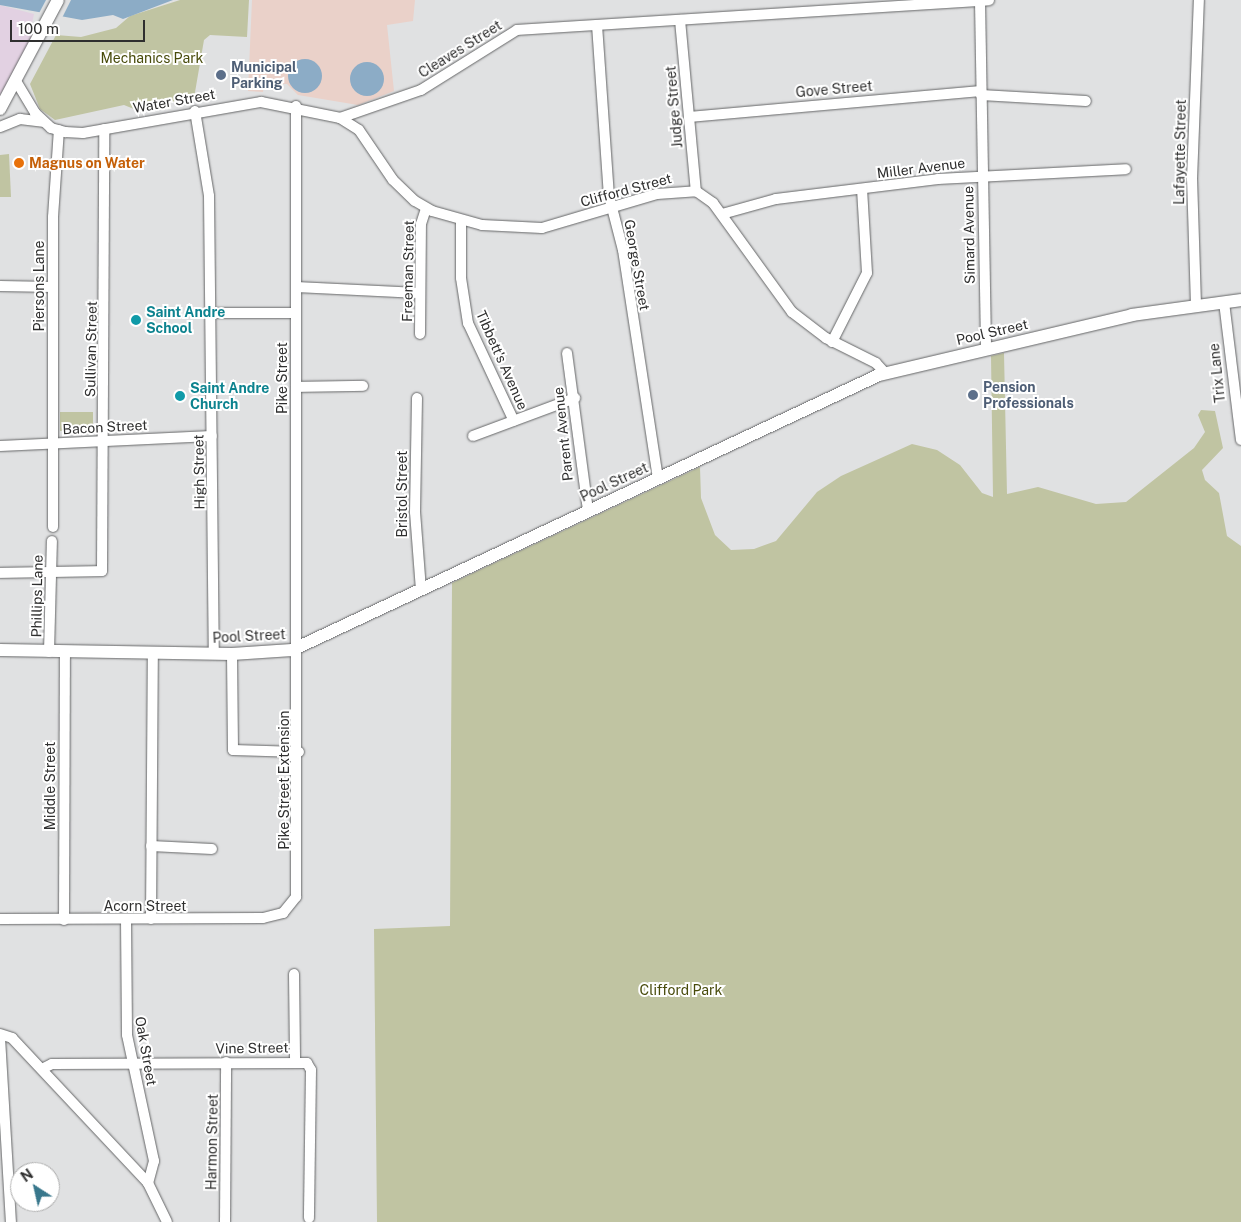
<!DOCTYPE html>
<style>
body{margin:0}
#map{position:relative;width:1241px;height:1222px;overflow:hidden;background:#e0e1e2;font-family:"Public Sans",sans-serif}
div>[style]{position:absolute}
.commercial>*{inset:0;background:#e2d1e2}
.industrial>*{inset:0;background:#ead1c9}
.green>*{inset:0;background:#c0c4a2;transform-origin:0 0}
.water>*{inset:0;background:#8cacc6}
.round{border-radius:50%}
.pier>*{inset:0;background:#e0e1e2}
.roads{filter:drop-shadow(0 0 1px #656667) drop-shadow(0 0 1px #656667)}
.minor>*{height:10px;margin:-5px;padding:0 5px;transform-origin:5px;border-radius:5px;background:#fff}
.major>*{height:12px;margin:-6px;padding:0 6px;transform-origin:6px;border-radius:6px;background:#fff}
.dots>*{width:14px;height:14px;translate:-50% -50%;box-sizing:border-box;border:2px solid #fff;border-radius:50%}
span{translate:-50% -50%;white-space:nowrap;text-align:center;line-height:1.15;-webkit-text-stroke:4px #fff;paint-order:stroke}
.street-label{font-size:14px;color:#2f2f2f}
.park-label{font-size:14px;color:#484b0b}
.service-label{font-size:14px;color:#4e5e75;font-weight:700}
.left{translate:0 -50%;text-align:left}
.food-label{font-size:14px;color:#c56008;font-weight:700}
.culture-label{font-size:14px;color:#0d838f;font-weight:700}
.north{position:absolute;left:10px;top:1162px;width:50px;height:50px;box-sizing:border-box;background:#fff;border:1px solid #acacac;border-radius:50%;rotate:325deg;font-size:14px;font-weight:700;line-height:20px;text-align:center;color:#2f2f2f}
.north::after{content:'';display:block;margin:auto;width:18px;height:22px;background:#38778c;clip-path:polygon(50% 0,100% 100%,50% 72%,0 100%)}
.scale{position:absolute;left:10px;top:20px;width:135px;height:22px;box-sizing:border-box;border:2px solid #2f2f2f;border-top:0;padding-left:6px;font-size:15px;line-height:18px;white-space:nowrap;color:#2f2f2f;-webkit-text-stroke:4px #fff;paint-order:stroke}
</style>
<div id="map">
<div class="commercial">
<div style="clip-path:polygon(0 5px,34px 14px,31px 29px,41px 34px,0 109px)"></div>
</div>
<div class="industrial">
<div style="clip-path:polygon(252px 0,415px 0,413px 21px,387px 25px,394px 91px,358px 105px,298px 95px,287px 84px,264px 83px,263px 92px,248px 91px)"></div>
</div>
<div class="green">
<div style="clip-path:polygon(180px 0,249px 0,247px 37px,210px 35px,204px 40px,194px 98px,134px 109px,124px 105px,55px 120px,40px 109px,30px 84px,56px 35px,81px 37px,116px 28px,130px 16px)"></div>
<div style="clip-path:polygon(9px 154px,11px 197px,0 197px,0 155px)"></div>
<div style="clip-path:polygon(1004px 353px,1007px 494px,1038px 487px,1096px 504px,1126px 502px,1194px 448px,1205px 432px,1198px 415px,1201px 410px,1215px 411px,1223px 448px,1202px 470px,1205px 480px,1219px 493px,1227px 536px,1241px 546px,1241px 1222px,377px 1222px,374px 929px,450px 926px,452px 583px,700px 467px,701px 498px,715px 535px,731px 550px,754px 549px,776px 541px,817px 492px,841px 476px,912px 444px,937px 450px,960px 465px,982px 493px,993px 497px,991px 356px)"></div>
<div style="left:93px;top:412px;width:19px;height:33px;rotate:90deg"></div>
</div>
<div class="water">
<div style="clip-path:polygon(0 0,173px 0,123px 19px,113px 15px,82px 20px,0 5px)"></div>
<div class="round" style="left:288px;top:59px;width:34px;height:34px"></div>
<div class="round" style="left:350px;top:62px;width:34px;height:34px"></div>
</div>
<div class="pier">
<div style="clip-path:polygon(46px 0,71px 0,60px 22px,37px 17px)"></div>
</div>
<div class="roads">
<div class="minor">
<div style="left:980px;top:1px;width:348px;rotate:89deg"></div>
<div style="left:680px;top:20px;width:172px;rotate:84.7deg"></div>
<div style="left:597px;top:25px;width:171px;rotate:86deg"></div>
<div style="left:609px;top:196px;width:56px;rotate:75.5deg"></div>
<div style="left:623px;top:250px;width:231px;rotate:81.3deg"></div>
<div style="left:16px;top:81px;width:37px;rotate:59deg"></div>
<div style="left:35px;top:113px;width:22px;rotate:43deg"></div>
<div style="left:51px;top:128px;width:15px;rotate:16deg"></div>
<div style="left:65px;top:132px;width:18px;rotate:3deg"></div>
<div style="left:83px;top:133px;width:181px;rotate:-9.9deg"></div>
<div style="left:261px;top:102px;width:81px;rotate:11.4deg"></div>
<div style="left:340px;top:118px;width:22px;rotate:32deg"></div>
<div style="left:359px;top:130px;width:60px;rotate:55.8deg"></div>
<div style="left:393px;top:180px;width:30px;rotate:44deg"></div>
<div style="left:415px;top:201px;width:20px;rotate:30deg"></div>
<div style="left:432px;top:211px;width:52px;rotate:15.6deg"></div>
<div style="left:482px;top:225px;width:60px;rotate:2.9deg"></div>
<div style="left:542px;top:228px;width:120px;rotate:-16.5deg"></div>
<div style="left:657px;top:194px;width:39px;rotate:-4deg"></div>
<div style="left:696px;top:191px;width:21px;rotate:35deg"></div>
<div style="left:713px;top:203px;width:135px;rotate:54.1deg"></div>
<div style="left:792px;top:312px;width:43px;rotate:37.4deg"></div>
<div style="left:826px;top:338px;width:56px;rotate:26.6deg"></div>
<div style="left:876px;top:363px;width:13px;rotate:48deg"></div>
<div style="left:981px;top:95px;width:105px;rotate:3.3deg"></div>
<div style="left:195px;top:111px;width:86px;rotate:80.6deg"></div>
<div style="left:209px;top:196px;width:458px;rotate:89.4deg"></div>
<div style="left:689px;top:117px;width:293px;rotate:-5.1deg"></div>
<div style="left:340px;top:118px;width:86px;rotate:-19.1deg"></div>
<div style="left:421px;top:90px;width:113px;rotate:-32deg"></div>
<div style="left:517px;top:30px;width:473px;rotate:-3.6deg"></div>
<div style="left:0;top:127px;width:22px;rotate:-22deg"></div>
<div style="left:20px;top:119px;width:23px;rotate:7deg"></div>
<div style="left:722px;top:214px;width:56px;rotate:-15.5deg"></div>
<div style="left:776px;top:199px;width:163px;rotate:-7deg"></div>
<div style="left:938px;top:179px;width:188px;rotate:-3deg"></div>
<div style="left:461px;top:221px;width:57px;rotate:90deg"></div>
<div style="left:461px;top:278px;width:46px;rotate:81.2deg"></div>
<div style="left:468px;top:323px;width:108px;rotate:64.9deg"></div>
<div style="left:0;top:286px;width:53px;rotate:1.1deg"></div>
<div style="left:296px;top:287px;width:123px;rotate:2.8deg"></div>
<div style="left:1224px;top:302px;width:139px;rotate:83deg"></div>
<div style="left:1196px;top:305px;width:126px;rotate:-91.8deg"></div>
<div style="left:1192px;top:179px;width:179px;rotate:-87.8deg"></div>
<div style="left:209px;top:313px;width:86px"></div>
<div style="left:420px;top:334px;width:110px;rotate:-89.5deg"></div>
<div style="left:421px;top:224px;width:16px;rotate:-72deg"></div>
<div style="left:832px;top:342px;width:77px;rotate:-63.1deg"></div>
<div style="left:867px;top:273px;width:84px;rotate:-93.4deg"></div>
<div style="left:567px;top:353px;width:159px;rotate:82.4deg"></div>
<div style="left:296px;top:387px;width:67px;rotate:-0.9deg"></div>
<div style="left:417px;top:398px;width:114px;rotate:91deg"></div>
<div style="left:415px;top:512px;width:78px;rotate:85.6deg"></div>
<div style="left:473px;top:436px;width:109px;rotate:-20.4deg"></div>
<div style="left:0;top:446px;width:212px;rotate:-2.7deg"></div>
<div style="left:53px;top:527px;width:310px;rotate:-90deg"></div>
<div style="left:53px;top:217px;width:87px;rotate:-86.1deg"></div>
<div style="left:0;top:573px;width:102px;rotate:-1.1deg"></div>
<div style="left:102px;top:571px;width:442px;rotate:-89.7deg"></div>
<div style="left:49px;top:652px;width:111px;rotate:-88.5deg"></div>
<div style="left:232px;top:654px;width:96px;rotate:89.4deg"></div>
<div style="left:233px;top:750px;width:66px;rotate:1.7deg"></div>
<div style="left:151px;top:846px;width:61px;rotate:2.8deg"></div>
<div style="left:0;top:919px;width:263px;rotate:-0.2deg"></div>
<div style="left:263px;top:918px;width:21px;rotate:-14deg"></div>
<div style="left:283px;top:913px;width:21px;rotate:-51deg"></div>
<div style="left:296px;top:897px;width:791px;rotate:-90deg"></div>
<div style="left:126px;top:919px;width:116px;rotate:89.5deg"></div>
<div style="left:127px;top:1035px;width:129px;rotate:77.9deg"></div>
<div style="left:154px;top:1161px;width:23px;rotate:105deg"></div>
<div style="left:151px;top:919px;width:266px;rotate:-89.6deg"></div>
<div style="left:64px;top:920px;width:268px;rotate:-89.8deg"></div>
<div style="left:294px;top:974px;width:87px;rotate:89.3deg"></div>
<div style="left:0;top:1034px;width:13px;rotate:18deg"></div>
<div style="left:12px;top:1038px;width:199px;rotate:46.8deg"></div>
<div style="left:148px;top:1183px;width:43px;rotate:64deg"></div>
<div style="left:0;top:1038px;width:184px;rotate:86.6deg"></div>
<div style="left:42px;top:1069px;width:11px;rotate:-27deg"></div>
<div style="left:52px;top:1064px;width:255px;rotate:-0.2deg"></div>
<div style="left:307px;top:1063px;width:8px;rotate:60deg"></div>
<div style="left:311px;top:1070px;width:148px;rotate:90.8deg"></div>
<div style="left:225px;top:1222px;width:160px;rotate:-89.6deg"></div>
</div>
<div class="major">
<div style="left:0;top:109px;width:123px;rotate:-62deg"></div>
<div style="left:0;top:650px;width:232px;rotate:1deg"></div>
<div style="left:232px;top:654px;width:60px;rotate:-3.8deg"></div>
<div style="left:292px;top:650px;width:648px;rotate:-25.1deg"></div>
<div style="left:879px;top:375px;width:260px;rotate:-13.3deg"></div>
<div style="left:1132px;top:315px;width:110px;rotate:-7.8deg"></div>
</div>
</div>
<div class="dots">
<div style="left:221px;top:75px;background:#5c6f8a"></div>
<div style="left:19px;top:163px;background:#e8710a"></div>
<div style="left:136px;top:320px;background:#0f9aa8"></div>
<div style="left:973px;top:395px;background:#5c6f8a"></div>
<div style="left:180px;top:396px;background:#0f9aa8"></div>
</div>
<div class="street-label">
<span style="left:460px;top:49px;rotate:-32deg">Cleaves Street</span>
<span style="left:834px;top:89px;rotate:-5deg">Gove Street</span>
<span style="left:174px;top:101px;rotate:-10deg">Water Street</span>
<span style="left:674px;top:107px;rotate:-95deg">Judge Street</span>
<span style="left:1180px;top:152px;rotate:-89deg">Lafayette Street</span>
<span style="left:921px;top:168px;rotate:-7deg">Miller Avenue</span>
<span style="left:626px;top:190px;rotate:-15deg">Clifford Street</span>
<span style="left:969px;top:235px;rotate:-91deg">Simard Avenue</span>
<span style="left:637px;top:265px;rotate:80deg">George Street</span>
<span style="left:408px;top:271px;rotate:-89deg">Freeman Street</span>
<span style="left:39px;top:286px;rotate:-90deg">Piersons Lane</span>
<span style="left:992px;top:332px;rotate:-13deg">Pool Street</span>
<span style="left:91px;top:349px;rotate:-89deg">Sullivan Street</span>
<span style="left:502px;top:360px;rotate:66deg">Tibbett's Avenue</span>
<span style="left:1217px;top:373px;rotate:-96deg">Trix Lane</span>
<span style="left:282px;top:378px;rotate:-90deg">Pike Street</span>
<span style="left:105px;top:427px;rotate:-3deg">Bacon Street</span>
<span style="left:563px;top:434px;rotate:-96deg">Parent Avenue</span>
<span style="left:199px;top:472px;rotate:-91deg">High Street</span>
<span style="left:614px;top:482px;rotate:-25deg">Pool Street</span>
<span style="left:402px;top:494px;rotate:-90deg">Bristol Street</span>
<span style="left:37px;top:596px;rotate:-89deg">Phillips Lane</span>
<span style="left:249px;top:636px;rotate:-3deg">Pool Street</span>
<span style="left:284px;top:780px;rotate:-90deg">Pike Street Extension</span>
<span style="left:50px;top:786px;rotate:-90deg">Middle Street</span>
<span style="left:145px;top:906px">Acorn Street</span>
<span style="left:252px;top:1048px;rotate:-1deg">Vine Street</span>
<span style="left:146px;top:1051px;rotate:80deg">Oak Street</span>
<span style="left:212px;top:1142px;rotate:-89deg">Harmon Street</span>
</div>
<div class="park-label">
<span style="left:152px;top:58px">Mechanics Park</span>
<span style="left:681px;top:990px">Clifford Park</span>
</div>
<div class="service-label">
<span class="left" style="left:231px;top:75px">Municipal<br>Parking</span>
<span class="left" style="left:983px;top:395px">Pension<br>Professionals</span>
</div>
<div class="food-label">
<span class="left" style="left:29px;top:163px">Magnus on Water</span>
</div>
<div class="culture-label">
<span class="left" style="left:146px;top:320px">Saint Andre<br>School</span>
<span class="left" style="left:190px;top:396px">Saint Andre<br>Church</span>
</div>
<div class="north">N</div>
<div class="scale">100 m</div>
</div>
